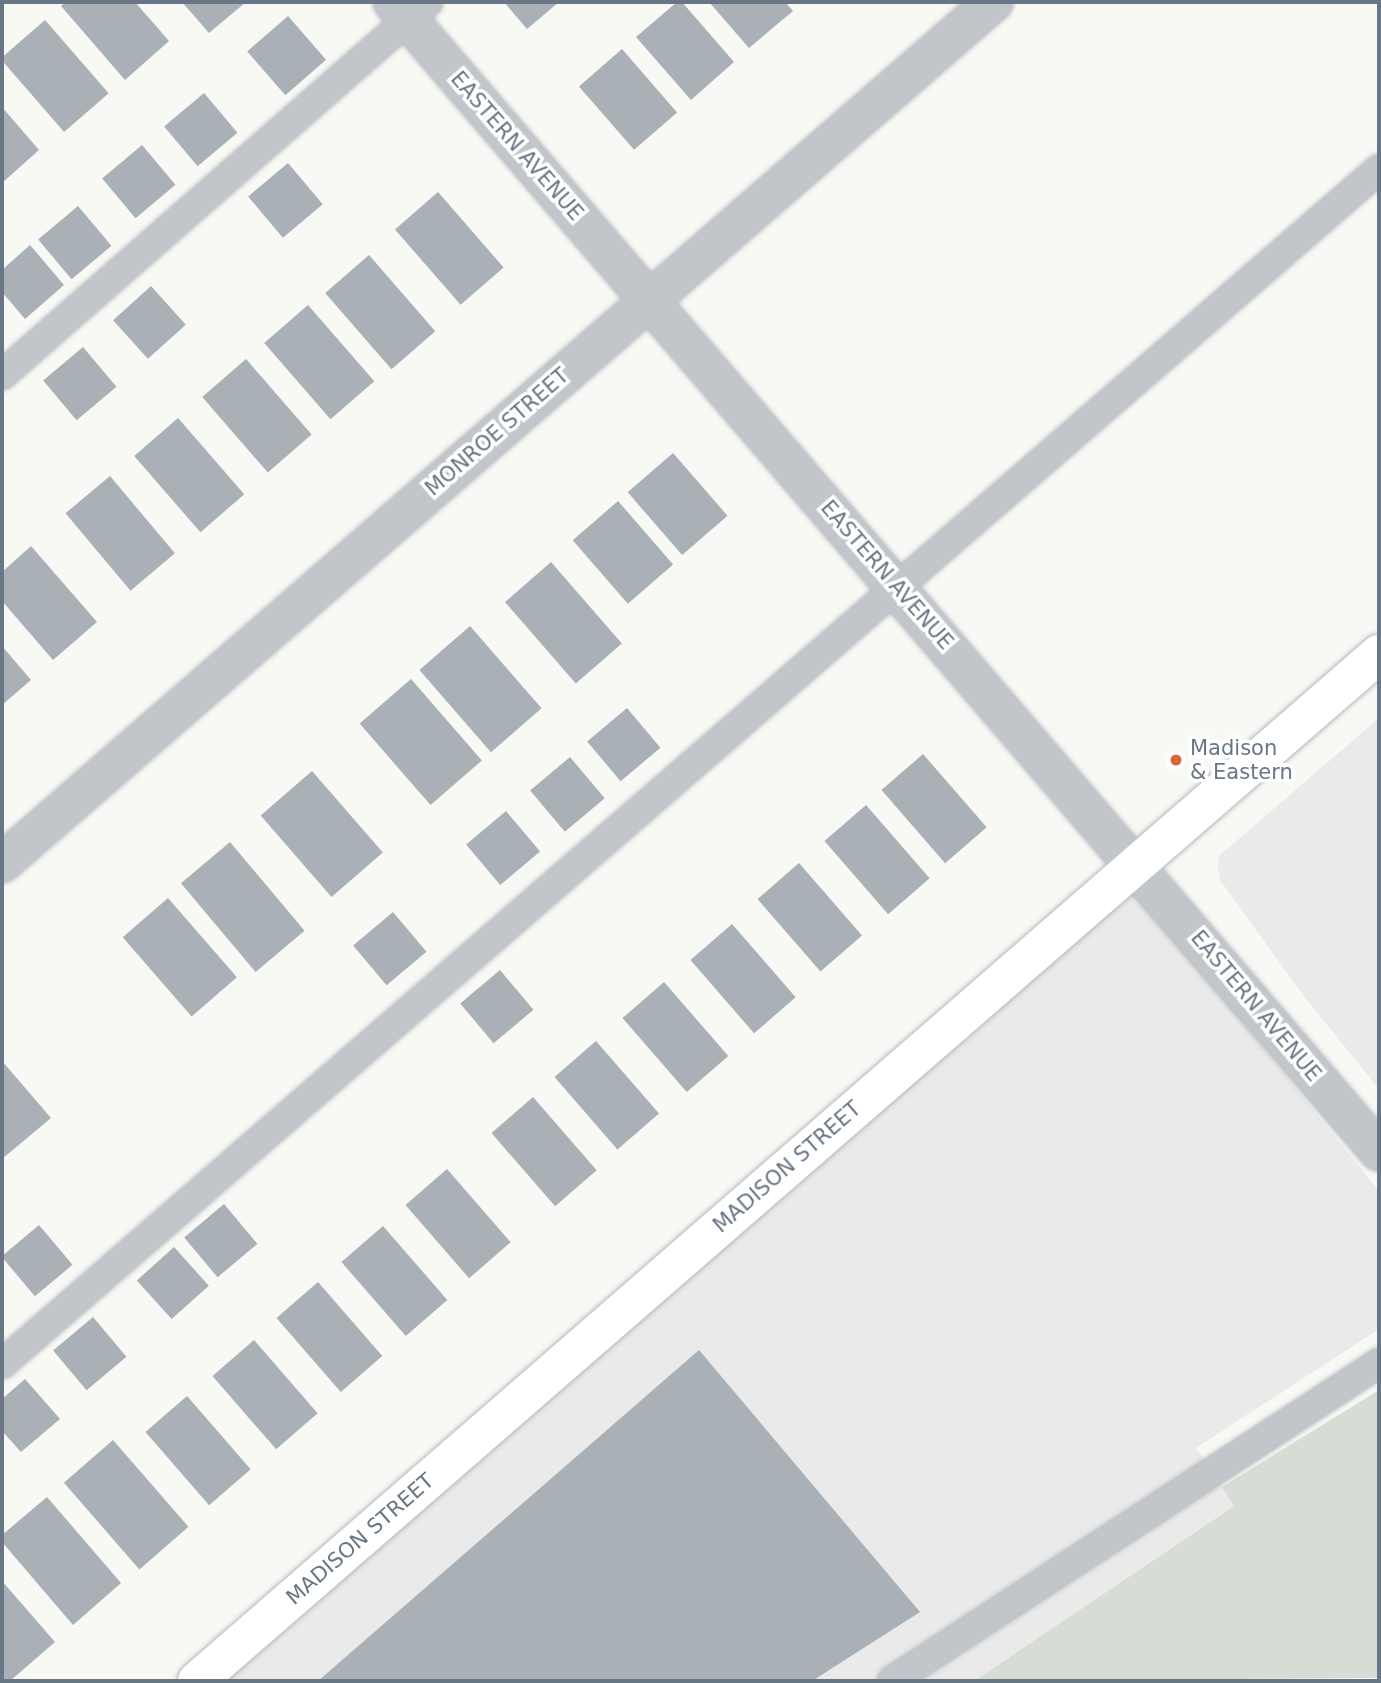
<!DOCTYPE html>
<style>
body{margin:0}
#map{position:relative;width:1381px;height:1683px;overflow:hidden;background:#f8f8f5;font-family:"DejaVu Sans",sans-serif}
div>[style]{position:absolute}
.built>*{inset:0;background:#e9eae9}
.green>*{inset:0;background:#d7ddd5}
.building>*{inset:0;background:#a9b0b6;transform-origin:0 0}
.roads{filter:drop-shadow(0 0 2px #b4b9be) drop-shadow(0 0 2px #b4b9be)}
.lane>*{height:28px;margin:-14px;padding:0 14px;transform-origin:14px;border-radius:14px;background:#c2c5c9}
.street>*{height:38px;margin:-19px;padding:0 19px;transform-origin:19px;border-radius:19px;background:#c2c5c9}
.secondary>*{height:38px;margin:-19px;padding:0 19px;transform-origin:19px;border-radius:19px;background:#fff}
.dots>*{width:19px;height:19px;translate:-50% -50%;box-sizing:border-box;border:4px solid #fff;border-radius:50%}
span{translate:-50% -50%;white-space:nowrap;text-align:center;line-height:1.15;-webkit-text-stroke:7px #fff;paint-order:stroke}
.street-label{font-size:21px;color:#697685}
.poi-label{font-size:21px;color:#697685}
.left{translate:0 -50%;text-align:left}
.frame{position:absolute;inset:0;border:4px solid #697685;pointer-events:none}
</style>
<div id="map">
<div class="built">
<div style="clip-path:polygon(1379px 718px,1379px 1089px,1303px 995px,1220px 880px,1218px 869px,1219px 856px)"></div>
<div style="clip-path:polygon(1132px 886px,1379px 1191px,1379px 1329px,1196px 1448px,1235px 1505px,974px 1681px,217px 1681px)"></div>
</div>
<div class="green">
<div style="clip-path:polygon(1379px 1390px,1379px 1678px,974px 1681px,1234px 1506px,1222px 1487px)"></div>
</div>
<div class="building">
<div style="clip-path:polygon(66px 2px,135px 2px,169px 41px,125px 80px,61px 6px)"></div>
<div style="clip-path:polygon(182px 2px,246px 2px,209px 33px)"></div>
<div style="clip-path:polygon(504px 2px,559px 2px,527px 29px)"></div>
<div style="clip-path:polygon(677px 2px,682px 2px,734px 62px,691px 100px,636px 37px)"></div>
<div style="clip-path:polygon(709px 2px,785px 2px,793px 11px,749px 48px)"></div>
<div style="left:288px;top:16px;width:58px;height:54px;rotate:49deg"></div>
<div style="left:45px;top:20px;width:97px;height:59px;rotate:49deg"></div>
<div style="left:622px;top:49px;width:84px;height:57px;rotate:49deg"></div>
<div style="left:204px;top:93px;width:52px;height:52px;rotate:50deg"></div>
<div style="clip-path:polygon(2px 107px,39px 150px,2px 183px)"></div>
<div style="left:142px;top:145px;width:52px;height:52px;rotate:50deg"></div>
<div style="left:288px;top:163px;width:54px;height:52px;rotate:50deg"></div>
<div style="left:438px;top:192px;width:100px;height:57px;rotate:49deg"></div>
<div style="left:78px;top:206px;width:52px;height:52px;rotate:50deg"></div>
<div style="clip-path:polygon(30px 245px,64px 285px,25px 319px,2px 292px,2px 270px)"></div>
<div style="left:369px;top:255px;width:101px;height:58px;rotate:49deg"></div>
<div style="left:151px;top:286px;width:52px;height:51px;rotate:48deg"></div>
<div style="left:308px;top:305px;width:101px;height:58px;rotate:49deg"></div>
<div style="left:83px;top:347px;width:52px;height:52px;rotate:50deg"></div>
<div style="left:246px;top:359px;width:100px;height:58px;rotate:49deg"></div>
<div style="left:178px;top:418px;width:101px;height:58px;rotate:49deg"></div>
<div style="left:673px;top:453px;width:83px;height:60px;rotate:49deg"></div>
<div style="left:110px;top:476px;width:101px;height:58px;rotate:50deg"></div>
<div style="left:618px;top:501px;width:84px;height:60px;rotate:49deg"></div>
<div style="clip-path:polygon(31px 546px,97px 622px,53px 660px,2px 601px,2px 572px)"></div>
<div style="left:551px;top:562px;width:108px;height:61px;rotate:49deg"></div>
<div style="left:470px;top:626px;width:109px;height:67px;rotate:49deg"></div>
<div style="clip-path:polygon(2px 646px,31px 680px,2px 705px)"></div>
<div style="left:411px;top:679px;width:108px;height:68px;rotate:49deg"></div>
<div style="left:627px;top:708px;width:52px;height:52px;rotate:50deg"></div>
<div style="left:923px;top:754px;width:97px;height:55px;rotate:49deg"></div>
<div style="left:570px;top:757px;width:54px;height:52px;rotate:50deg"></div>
<div style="left:312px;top:771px;width:108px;height:68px;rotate:49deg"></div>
<div style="left:866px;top:805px;width:97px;height:55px;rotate:49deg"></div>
<div style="left:506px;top:811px;width:53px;height:52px;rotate:50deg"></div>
<div style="left:230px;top:842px;width:116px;height:64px;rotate:50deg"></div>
<div style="left:799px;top:863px;width:96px;height:55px;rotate:49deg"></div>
<div style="left:168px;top:898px;width:105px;height:60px;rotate:49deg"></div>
<div style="left:393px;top:912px;width:52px;height:52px;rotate:50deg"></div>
<div style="left:732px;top:924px;width:97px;height:55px;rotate:49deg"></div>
<div style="left:500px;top:970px;width:52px;height:52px;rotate:50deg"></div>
<div style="left:664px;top:982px;width:98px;height:55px;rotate:49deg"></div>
<div style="left:596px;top:1041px;width:96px;height:55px;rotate:49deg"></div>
<div style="clip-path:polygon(2px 1061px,51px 1118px,2px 1159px)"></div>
<div style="left:533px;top:1097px;width:97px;height:55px;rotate:49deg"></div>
<div style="left:447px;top:1169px;width:97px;height:55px;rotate:49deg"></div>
<div style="left:224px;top:1204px;width:52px;height:52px;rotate:50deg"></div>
<div style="left:39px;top:1225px;width:52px;height:49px;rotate:50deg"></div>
<div style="left:383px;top:1226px;width:98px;height:55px;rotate:49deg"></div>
<div style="left:174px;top:1247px;width:52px;height:50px;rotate:48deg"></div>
<div style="left:318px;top:1282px;width:98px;height:55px;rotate:49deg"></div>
<div style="left:93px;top:1317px;width:52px;height:52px;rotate:50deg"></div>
<div style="left:254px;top:1340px;width:97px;height:55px;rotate:49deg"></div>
<div style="clip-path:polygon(699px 1350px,920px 1612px,812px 1681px,318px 1681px)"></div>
<div style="clip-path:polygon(25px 1379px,60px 1419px,21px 1452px,2px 1431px,2px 1399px)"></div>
<div style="left:187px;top:1396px;width:97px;height:55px;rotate:49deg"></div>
<div style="left:113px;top:1440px;width:115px;height:65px;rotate:49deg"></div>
<div style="clip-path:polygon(47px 1497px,121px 1583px,73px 1625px,2px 1542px,2px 1535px)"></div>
<div style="clip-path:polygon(2px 1581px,55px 1642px,10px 1681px,2px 1678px)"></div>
</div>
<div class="roads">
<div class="lane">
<div style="left:2px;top:375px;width:566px;rotate:-41.2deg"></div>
<div style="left:2px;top:1364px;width:1823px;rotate:-40.95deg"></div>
<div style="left:892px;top:1681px;width:582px;rotate:-33.14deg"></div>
</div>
<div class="street">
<div style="left:393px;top:2px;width:1514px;rotate:49.37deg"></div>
<div style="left:2px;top:863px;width:1313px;rotate:-40.98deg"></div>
</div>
<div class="secondary">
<div style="left:197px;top:1681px;width:1566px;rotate:-40.99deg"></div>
</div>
</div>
<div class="dots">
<div style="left:1176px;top:760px;background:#d96934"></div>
</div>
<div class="street-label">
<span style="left:517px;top:146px;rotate:49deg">EASTERN AVENUE</span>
<span style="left:497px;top:432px;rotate:-41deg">MONROE STREET</span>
<span style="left:887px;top:575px;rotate:49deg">EASTERN AVENUE</span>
<span style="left:1256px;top:1006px;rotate:50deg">EASTERN AVENUE</span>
<span style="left:787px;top:1167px;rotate:-41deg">MADISON STREET</span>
<span style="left:360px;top:1539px;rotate:-41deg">MADISON STREET</span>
</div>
<div class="poi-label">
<span class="left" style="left:1190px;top:760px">Madison<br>&amp; Eastern</span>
</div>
<div class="frame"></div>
</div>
